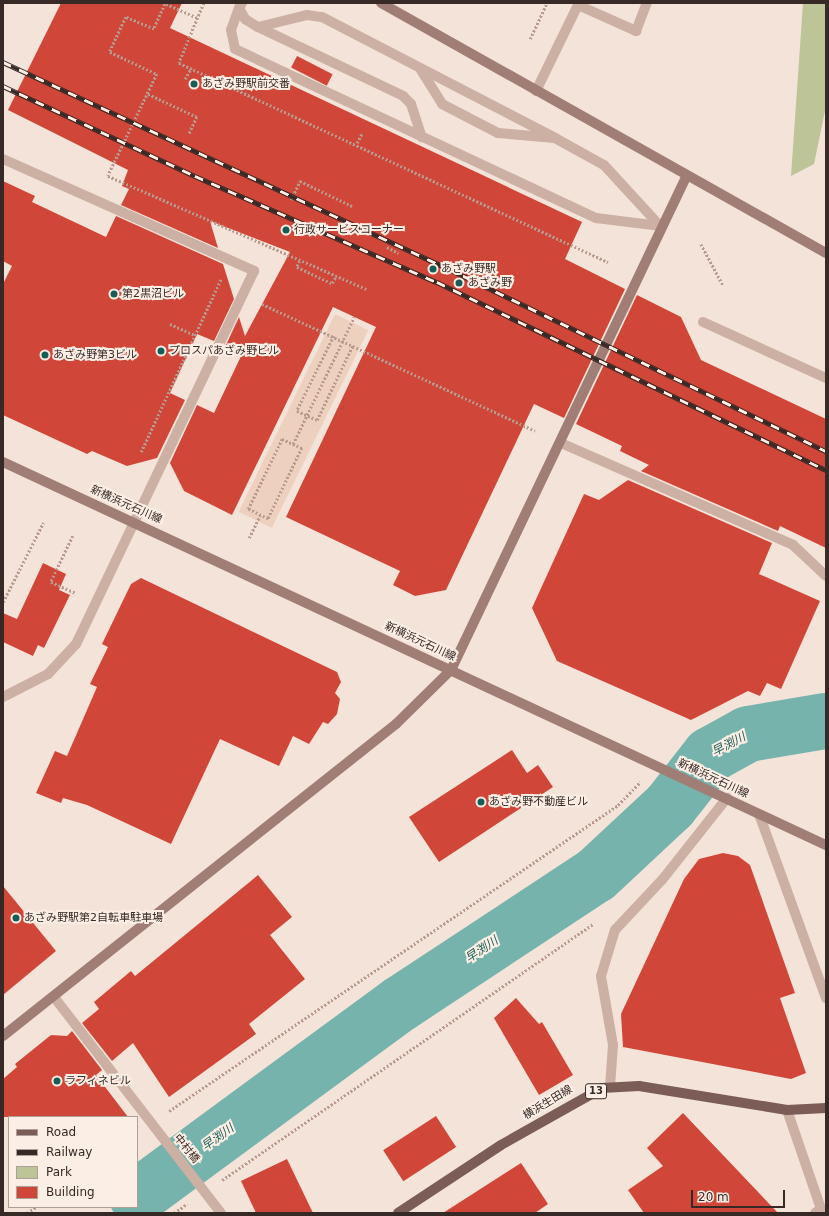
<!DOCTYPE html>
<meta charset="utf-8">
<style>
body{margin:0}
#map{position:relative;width:829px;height:1216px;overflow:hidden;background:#f4e3d9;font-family:"DejaVu Sans","Noto Sans JP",sans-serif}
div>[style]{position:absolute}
.green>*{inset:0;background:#bcc498}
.plaza>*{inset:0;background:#edd1be;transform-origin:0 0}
.river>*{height:56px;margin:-28px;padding:0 28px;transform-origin:28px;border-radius:28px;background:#75b3ac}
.building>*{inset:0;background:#d0473a;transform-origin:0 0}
.path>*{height:2.5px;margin-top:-1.25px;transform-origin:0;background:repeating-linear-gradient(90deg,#b89a8e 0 2px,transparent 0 4px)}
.lane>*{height:10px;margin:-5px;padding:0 5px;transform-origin:5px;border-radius:5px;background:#cdb0a4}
.street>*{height:10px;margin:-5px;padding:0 5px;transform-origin:5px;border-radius:5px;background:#cdb0a4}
.secondary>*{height:10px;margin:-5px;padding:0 5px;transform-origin:5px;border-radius:5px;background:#a07e75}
.primary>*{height:10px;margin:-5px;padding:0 5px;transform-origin:5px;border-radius:5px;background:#7b5c56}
.rail>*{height:4.5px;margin-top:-2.25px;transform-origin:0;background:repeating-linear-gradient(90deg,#fbeee5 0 9px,#372926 0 18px);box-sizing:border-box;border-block:1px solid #372926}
.dots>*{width:11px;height:11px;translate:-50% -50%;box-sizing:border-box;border:2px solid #fbeee5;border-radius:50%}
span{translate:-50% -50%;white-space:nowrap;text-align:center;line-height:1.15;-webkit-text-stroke:4px #fbeee5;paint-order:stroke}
.shield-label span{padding:1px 3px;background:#fbeee5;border:1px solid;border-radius:3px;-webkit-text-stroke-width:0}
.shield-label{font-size:10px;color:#372926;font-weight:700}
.poi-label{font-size:11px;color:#372926}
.left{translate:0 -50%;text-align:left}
.street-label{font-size:11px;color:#372926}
.water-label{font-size:12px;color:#185c56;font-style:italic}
.frame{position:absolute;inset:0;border:4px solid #372926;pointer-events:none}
.legend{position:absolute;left:8px;top:1116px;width:130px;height:92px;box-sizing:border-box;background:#fbeee5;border:1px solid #ad9f99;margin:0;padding:5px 7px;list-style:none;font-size:12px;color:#372926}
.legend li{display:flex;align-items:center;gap:8px;height:20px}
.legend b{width:20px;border:1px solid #ad9f99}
.scale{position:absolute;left:691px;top:1190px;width:94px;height:18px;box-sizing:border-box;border:2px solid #372926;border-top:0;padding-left:5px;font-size:12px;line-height:14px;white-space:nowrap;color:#372926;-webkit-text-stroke:3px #fbeee5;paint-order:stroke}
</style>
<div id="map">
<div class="green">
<div style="clip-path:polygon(803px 3px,826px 3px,826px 106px,814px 164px,791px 176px)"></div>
</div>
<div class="plaza">
<div style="left:335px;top:314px;width:37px;height:220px;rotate:26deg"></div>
</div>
<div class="river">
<div style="left:137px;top:1197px;width:326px;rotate:-36.3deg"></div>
<div style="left:400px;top:1004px;width:235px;rotate:-33.4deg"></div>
<div style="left:596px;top:875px;width:101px;rotate:-43deg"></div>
<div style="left:670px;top:806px;width:65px;rotate:-51.9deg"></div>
<div style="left:710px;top:755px;width:43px;rotate:-28.9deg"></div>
<div style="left:748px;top:734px;width:79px;rotate:-9.5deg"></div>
</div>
<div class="building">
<div style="clip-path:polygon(61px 3px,182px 3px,170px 28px,582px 222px,565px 259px,625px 289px,564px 418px,534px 404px,446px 590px,415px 596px,393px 585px,400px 571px,286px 517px,376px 327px,333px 307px,232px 515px,184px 491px,170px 463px,197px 405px,214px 413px,243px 352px,226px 345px,239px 317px,245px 336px,290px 252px,210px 221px,218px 248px,121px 205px,129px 189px,122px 186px,128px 170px,8px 110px)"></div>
<div style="left:297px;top:56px;width:40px;height:13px;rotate:27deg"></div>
<div style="clip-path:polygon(3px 181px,35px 196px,32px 202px,106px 237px,116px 216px,223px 264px,234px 299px,214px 341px,197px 334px,170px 393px,185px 400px,157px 458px,127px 466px,92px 451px,87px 454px,3px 415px,3px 284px,12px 266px,3px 261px)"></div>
<div style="clip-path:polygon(637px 295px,681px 317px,701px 360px,826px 419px,826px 548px,780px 526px,778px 531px,641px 471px,649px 465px,620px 451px,622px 446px,576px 424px)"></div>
<div style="clip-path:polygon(628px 480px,772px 543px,759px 574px,820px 601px,781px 689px,767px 683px,760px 696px,748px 691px,691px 720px,557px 661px,532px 608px,584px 494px,599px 500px)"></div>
<div style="clip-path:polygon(43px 563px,66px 574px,59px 590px,70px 595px,44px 648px,38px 645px,33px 656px,3px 642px,3px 613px,17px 619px)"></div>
<div style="clip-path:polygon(141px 578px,337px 672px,341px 682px,335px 693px,340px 699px,337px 714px,328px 724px,323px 722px,309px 744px,293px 736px,279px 766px,220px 739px,171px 844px,87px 805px,63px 798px,61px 803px,36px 793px,55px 751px,67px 756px,97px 687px,90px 684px,108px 647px,102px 644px,131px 584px)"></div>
<div style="clip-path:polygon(512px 750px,527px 773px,538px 765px,553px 787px,439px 862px,409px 817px)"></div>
<div style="clip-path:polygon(723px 853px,738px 856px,750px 865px,795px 993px,780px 998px,806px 1073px,791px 1079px,623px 1047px,621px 1014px,684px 879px,699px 859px)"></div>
<div style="clip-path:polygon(258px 875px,292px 917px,270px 935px,305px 979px,249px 1024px,256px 1034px,169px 1097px,133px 1043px,112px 1061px,82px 1023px,99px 1009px,94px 1002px,131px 971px,135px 976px)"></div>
<div style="clip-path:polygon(3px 886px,56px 951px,3px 995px)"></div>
<div style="clip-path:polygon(516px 998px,539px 1024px,542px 1022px,573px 1075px,539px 1095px,494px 1018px)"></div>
<div style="clip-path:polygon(72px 1031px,102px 1070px,96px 1075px,128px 1117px,3px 1117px,3px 1079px,17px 1067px,15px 1064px,51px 1035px,67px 1036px)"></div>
<div style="clip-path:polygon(683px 1113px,778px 1213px,644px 1213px,628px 1190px,663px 1166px,647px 1148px)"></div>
<div style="left:436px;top:1116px;width:37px;height:63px;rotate:57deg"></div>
<div style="clip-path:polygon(287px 1159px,313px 1213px,256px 1213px,241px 1181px)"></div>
<div style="clip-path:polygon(521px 1163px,548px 1204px,535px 1213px,443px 1213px)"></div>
</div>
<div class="path">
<div style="left:204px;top:3px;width:65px;rotate:112.6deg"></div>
<div style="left:179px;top:63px;width:473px;rotate:24.9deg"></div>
<div style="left:197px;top:18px;width:35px;rotate:-156deg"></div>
<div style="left:165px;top:4px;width:27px;rotate:114deg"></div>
<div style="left:154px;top:29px;width:30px;rotate:-157deg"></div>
<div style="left:126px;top:17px;width:38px;rotate:115deg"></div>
<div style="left:110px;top:52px;width:52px;rotate:25.1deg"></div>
<div style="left:157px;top:74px;width:113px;rotate:115.7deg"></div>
<div style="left:108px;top:176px;width:283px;rotate:23.6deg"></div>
<div style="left:530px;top:39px;width:40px;rotate:-65deg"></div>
<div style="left:185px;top:79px;width:13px;rotate:-61deg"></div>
<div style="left:148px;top:94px;width:54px;rotate:25.1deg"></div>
<div style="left:197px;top:117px;width:19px;rotate:115deg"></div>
<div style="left:357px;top:143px;width:11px;rotate:-63deg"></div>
<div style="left:291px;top:200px;width:21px;rotate:-65deg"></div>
<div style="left:300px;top:181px;width:58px;rotate:25.7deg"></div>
<div style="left:701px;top:244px;width:47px;rotate:61.8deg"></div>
<div style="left:387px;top:247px;width:13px;rotate:27deg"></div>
<div style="left:300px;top:261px;width:7px;rotate:117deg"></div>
<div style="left:297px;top:267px;width:38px;rotate:25deg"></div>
<div style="left:332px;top:283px;width:8px;rotate:-60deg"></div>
<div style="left:262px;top:304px;width:301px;rotate:24.9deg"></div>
<div style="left:170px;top:324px;width:27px;rotate:24deg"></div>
<div style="left:334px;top:336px;width:84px;rotate:116.3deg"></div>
<div style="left:297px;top:411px;width:22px;rotate:24deg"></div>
<div style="left:317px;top:420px;width:83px;rotate:-64.4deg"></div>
<div style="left:282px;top:439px;width:22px;rotate:24deg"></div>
<div style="left:302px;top:448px;width:79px;rotate:115.6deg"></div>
<div style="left:268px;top:519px;width:22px;rotate:-153deg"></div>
<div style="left:248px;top:509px;width:78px;rotate:-64.1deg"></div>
<div style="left:293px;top:444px;width:141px;rotate:-64.3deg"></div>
<div style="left:141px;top:452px;width:191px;rotate:-65.2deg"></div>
<div style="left:73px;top:536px;width:51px;rotate:115.6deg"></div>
<div style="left:51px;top:582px;width:27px;rotate:24deg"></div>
<div style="left:249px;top:538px;width:25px;rotate:-64deg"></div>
<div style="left:3px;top:602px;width:89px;rotate:-63.1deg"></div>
<div style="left:169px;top:1111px;width:543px;rotate:-34.27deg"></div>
<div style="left:618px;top:805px;width:32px;rotate:-46deg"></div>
<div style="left:222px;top:1180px;width:451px;rotate:-34.6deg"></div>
<div style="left:27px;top:1213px;width:11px;rotate:-34deg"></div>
<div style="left:174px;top:1213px;width:16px;rotate:-35deg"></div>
</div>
<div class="lane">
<div style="left:578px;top:5px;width:64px;rotate:24.1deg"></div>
<div style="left:636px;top:31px;width:30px;rotate:-69deg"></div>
<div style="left:239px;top:8px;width:23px;rotate:110deg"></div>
<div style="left:231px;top:30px;width:19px;rotate:78deg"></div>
<div style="left:235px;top:49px;width:399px;rotate:25.1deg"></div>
<div style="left:596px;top:218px;width:64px;rotate:7.1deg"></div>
<div style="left:258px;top:27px;width:161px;rotate:25.4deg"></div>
<div style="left:403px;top:96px;width:11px;rotate:45deg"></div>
<div style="left:411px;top:104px;width:35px;rotate:72deg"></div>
<div style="left:421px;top:70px;width:40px;rotate:58deg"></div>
<div style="left:442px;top:104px;width:63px;rotate:27.4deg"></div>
<div style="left:498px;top:133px;width:57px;rotate:5deg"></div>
<div style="left:703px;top:322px;width:135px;rotate:24.5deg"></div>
<div style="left:610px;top:1087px;width:42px;rotate:-85.9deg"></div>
<div style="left:613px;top:1045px;width:70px;rotate:-99.9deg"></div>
<div style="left:601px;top:976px;width:48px;rotate:-73.1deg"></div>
<div style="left:615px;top:930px;width:69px;rotate:-46.8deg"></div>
<div style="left:662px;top:880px;width:105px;rotate:-51.6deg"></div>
</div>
<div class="street">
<div style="left:242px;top:3px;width:6px;rotate:121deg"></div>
<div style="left:239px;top:8px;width:13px;rotate:61deg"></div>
<div style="left:245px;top:19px;width:15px;rotate:32deg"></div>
<div style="left:258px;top:27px;width:50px;rotate:-13.8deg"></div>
<div style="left:307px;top:15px;width:15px;rotate:8deg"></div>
<div style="left:322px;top:17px;width:263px;rotate:27.4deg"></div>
<div style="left:555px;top:138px;width:56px;rotate:28.9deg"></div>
<div style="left:604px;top:165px;width:83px;rotate:47.4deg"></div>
<div style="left:536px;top:91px;width:98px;rotate:-64deg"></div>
<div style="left:3px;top:159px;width:275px;rotate:24deg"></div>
<div style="left:254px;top:271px;width:413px;rotate:115.5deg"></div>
<div style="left:76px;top:644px;width:41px;rotate:133deg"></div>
<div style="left:48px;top:674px;width:51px;rotate:152.9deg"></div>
<div style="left:561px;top:443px;width:253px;rotate:23.7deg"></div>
<div style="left:793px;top:545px;width:45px;rotate:43.2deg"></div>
<div style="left:759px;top:814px;width:196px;rotate:70deg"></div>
<div style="left:54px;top:997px;width:273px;rotate:52.3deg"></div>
<div style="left:787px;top:1110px;width:105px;rotate:71deg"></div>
<div style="left:821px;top:1209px;width:7px;rotate:146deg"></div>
</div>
<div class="secondary">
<div style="left:381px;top:3px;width:510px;rotate:29.33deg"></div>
<div style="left:3px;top:462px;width:908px;rotate:24.96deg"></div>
<div style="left:3px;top:1036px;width:502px;rotate:-38.45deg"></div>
<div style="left:396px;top:724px;width:77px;rotate:-44.5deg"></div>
<div style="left:451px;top:670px;width:548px;rotate:-64.51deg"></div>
</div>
<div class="primary">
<div style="left:398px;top:1213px;width:123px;rotate:-33.4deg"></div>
<div style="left:501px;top:1145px;width:116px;rotate:-29.4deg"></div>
<div style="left:602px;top:1088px;width:37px;rotate:-3deg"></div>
<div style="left:639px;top:1086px;width:150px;rotate:9.2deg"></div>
<div style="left:787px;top:1110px;width:39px;rotate:-3deg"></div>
</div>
<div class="rail">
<div style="left:3px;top:62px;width:489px;rotate:24.9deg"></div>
<div style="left:447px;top:268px;width:421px;rotate:25.8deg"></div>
<div style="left:3px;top:86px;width:212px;rotate:25.1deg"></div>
<div style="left:195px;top:176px;width:264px;rotate:23.7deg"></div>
<div style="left:437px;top:282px;width:432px;rotate:25.8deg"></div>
</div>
<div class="dots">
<div style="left:194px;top:84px;background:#185c56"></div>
<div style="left:286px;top:230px;background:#185c56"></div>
<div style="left:433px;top:269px;background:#185c56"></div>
<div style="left:459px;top:283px;background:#185c56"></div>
<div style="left:114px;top:294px;background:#185c56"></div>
<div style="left:161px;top:351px;background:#185c56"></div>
<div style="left:45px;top:355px;background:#185c56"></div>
<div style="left:481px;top:802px;background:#185c56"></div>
<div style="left:16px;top:918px;background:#185c56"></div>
<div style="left:57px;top:1081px;background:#185c56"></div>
</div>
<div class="shield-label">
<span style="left:596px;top:1091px">13</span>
</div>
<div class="poi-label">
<span class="left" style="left:202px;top:84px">あざみ野駅前交番</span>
<span class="left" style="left:294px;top:230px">行政サービスコーナー</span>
<span class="left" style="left:441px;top:269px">あざみ野駅</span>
<span class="left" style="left:468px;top:283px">あざみ野</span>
<span class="left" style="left:122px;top:294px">第2黒沼ビル</span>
<span class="left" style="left:169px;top:351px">プロスパあざみ野ビル</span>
<span class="left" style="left:53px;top:355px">あざみ野第3ビル</span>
<span class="left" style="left:489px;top:802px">あざみ野不動産ビル</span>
<span class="left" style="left:24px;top:918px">あざみ野駅第2自転車駐車場</span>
<span class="left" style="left:65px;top:1081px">ラフィネビル</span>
</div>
<div class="street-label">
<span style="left:126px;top:505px;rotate:24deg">新横浜元石川線</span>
<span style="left:420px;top:642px;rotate:25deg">新横浜元石川線</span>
<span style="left:713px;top:779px;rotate:25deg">新横浜元石川線</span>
<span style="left:548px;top:1103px;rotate:-31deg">横浜生田線</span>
<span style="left:186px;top:1149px;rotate:51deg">中村橋</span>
</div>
<div class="water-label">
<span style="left:729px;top:745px;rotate:-28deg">早渕川</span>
<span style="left:482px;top:950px;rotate:-34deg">早渕川</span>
<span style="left:218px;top:1138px;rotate:-36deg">早渕川</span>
</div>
<div class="frame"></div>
<ul class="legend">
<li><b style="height:5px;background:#7b5c56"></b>Road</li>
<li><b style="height:5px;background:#372926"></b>Railway</li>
<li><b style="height:11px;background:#bcc498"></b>Park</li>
<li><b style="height:11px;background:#d0473a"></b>Building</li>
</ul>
<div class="scale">20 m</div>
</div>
